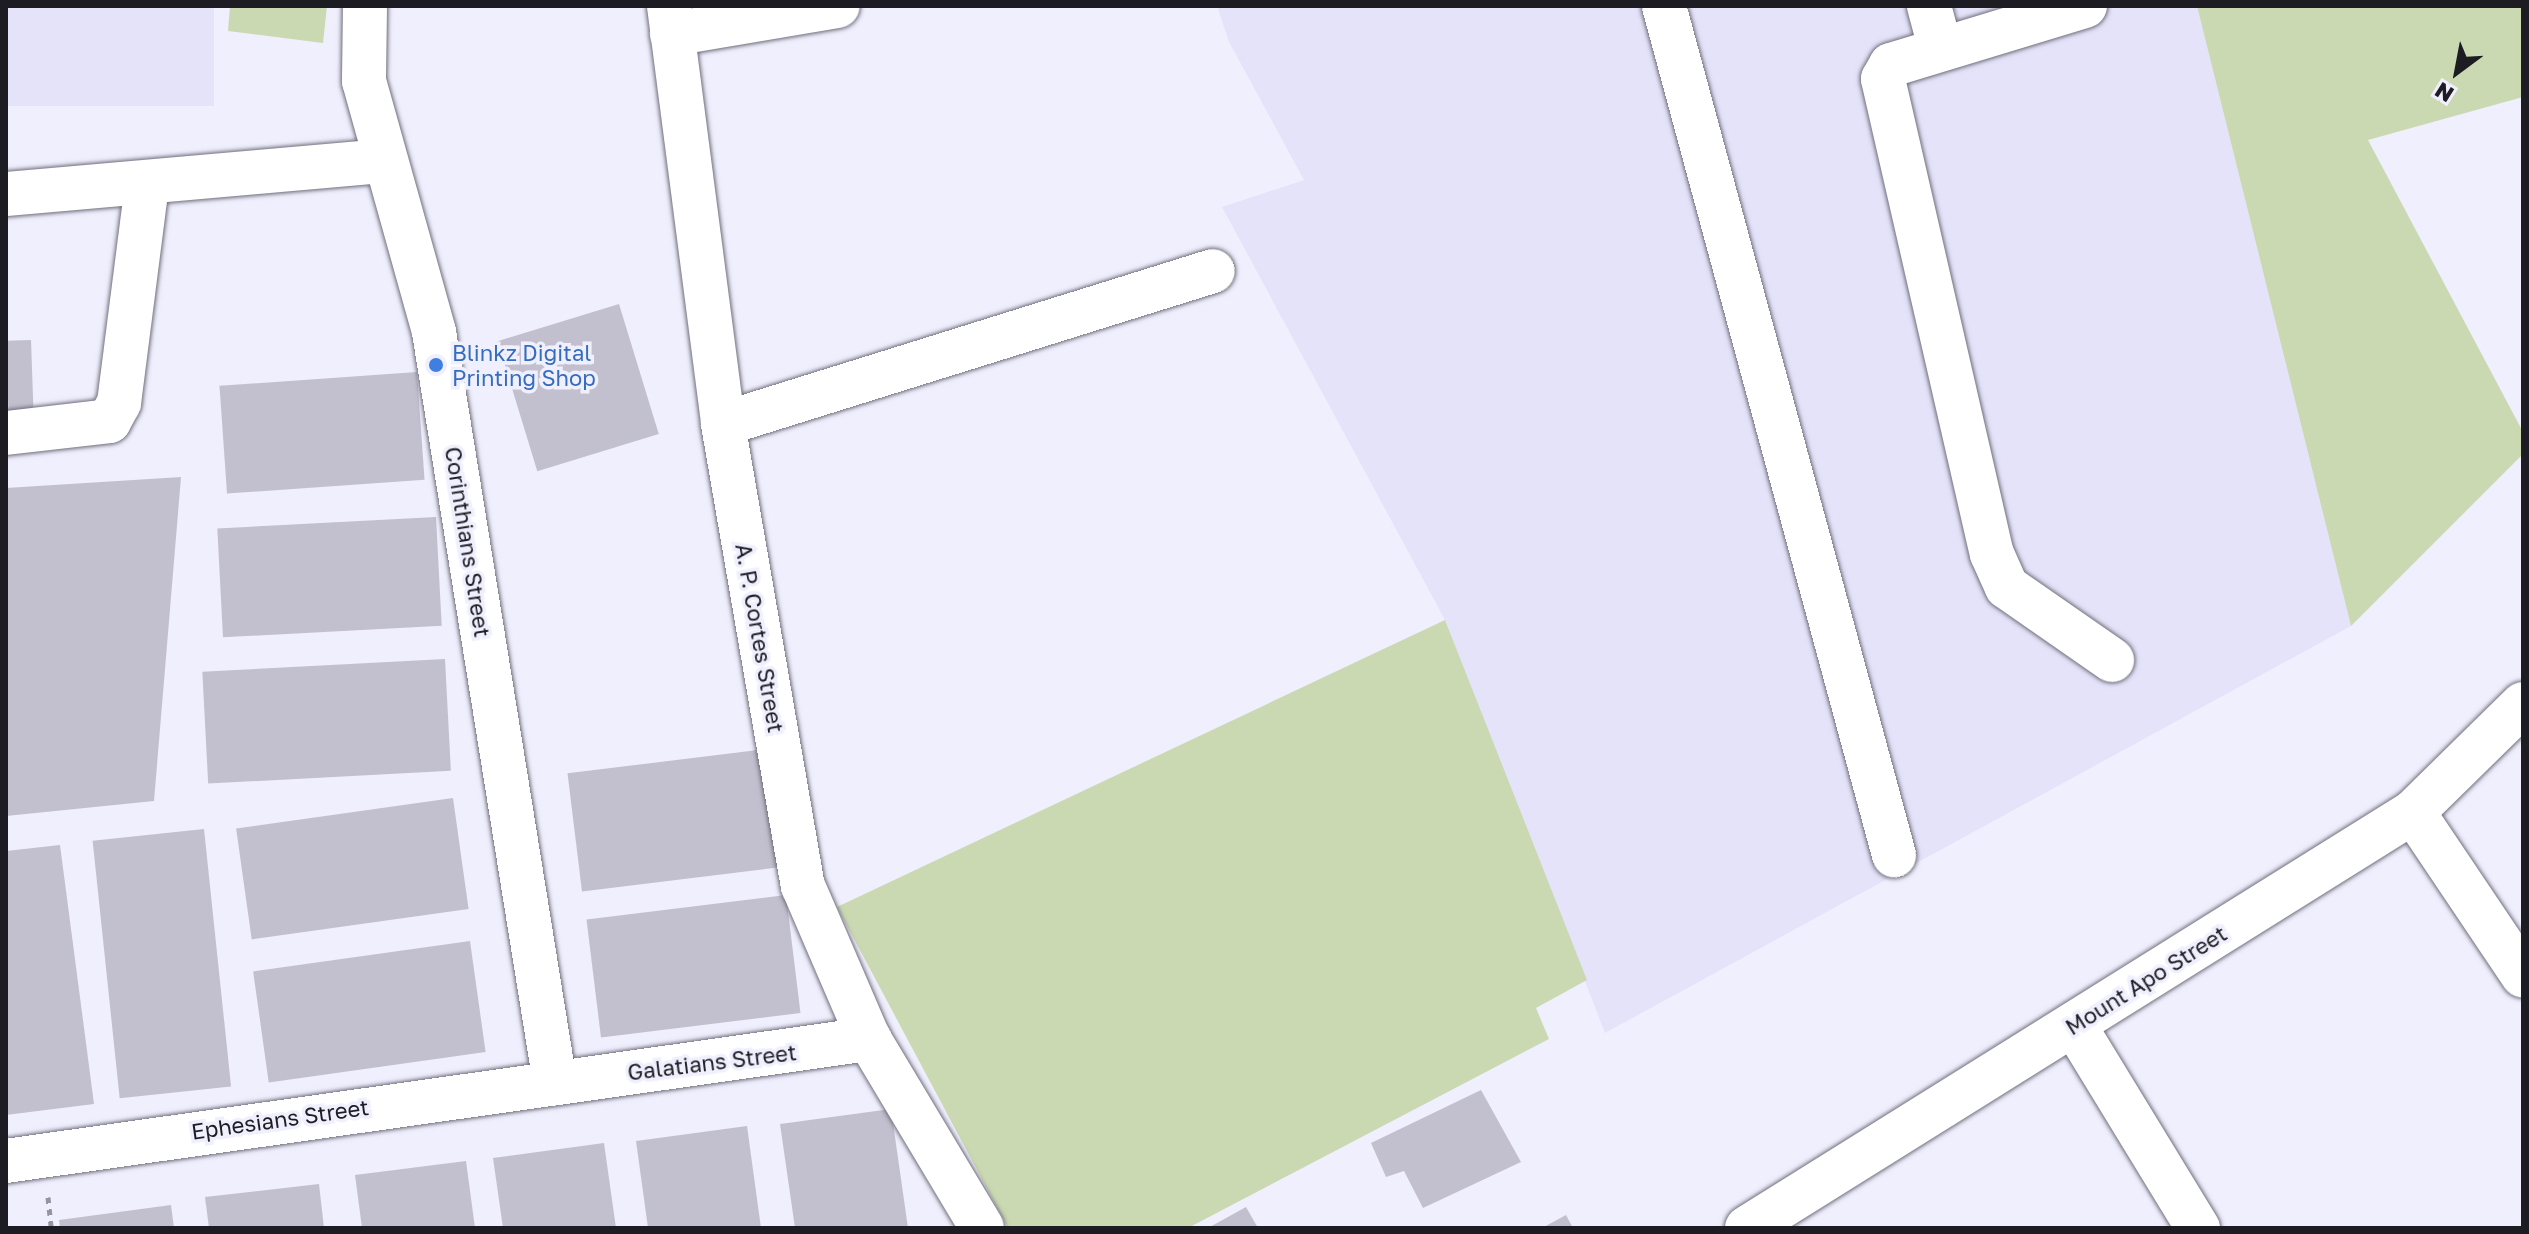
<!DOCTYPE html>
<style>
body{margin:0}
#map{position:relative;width:2529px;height:1234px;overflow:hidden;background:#f0effe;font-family:"Golos Text",sans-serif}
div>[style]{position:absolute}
.built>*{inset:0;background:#e5e3fa;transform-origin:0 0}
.green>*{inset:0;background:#cbd9b3}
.building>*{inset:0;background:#c2c0cf;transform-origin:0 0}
.path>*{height:5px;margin-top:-2.5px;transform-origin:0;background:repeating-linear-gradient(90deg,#95949f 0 6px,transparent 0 12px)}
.roads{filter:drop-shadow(0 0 2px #706f7c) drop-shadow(0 0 2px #706f7c)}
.minor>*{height:44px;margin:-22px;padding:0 22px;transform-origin:22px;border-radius:22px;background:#fff}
.dots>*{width:22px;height:22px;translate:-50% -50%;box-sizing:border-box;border:4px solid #f0effe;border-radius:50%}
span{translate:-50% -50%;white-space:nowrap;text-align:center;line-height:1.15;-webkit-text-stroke:7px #f0effe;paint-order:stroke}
.shop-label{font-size:22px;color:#366cbe}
.left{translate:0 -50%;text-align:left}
.street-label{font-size:22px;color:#1d1c22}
.frame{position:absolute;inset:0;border:8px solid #1d1c22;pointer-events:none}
.north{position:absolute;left:2417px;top:32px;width:80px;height:80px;-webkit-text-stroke:6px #f0effe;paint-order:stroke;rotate:212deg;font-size:22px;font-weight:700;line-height:32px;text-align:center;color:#1d1c22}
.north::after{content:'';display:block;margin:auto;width:28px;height:36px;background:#1d1c22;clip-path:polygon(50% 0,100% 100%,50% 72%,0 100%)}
</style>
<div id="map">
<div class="built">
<div style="left:6px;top:6px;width:208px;height:100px"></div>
<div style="clip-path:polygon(1217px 6px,2197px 6px,2351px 626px,1605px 1033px,1445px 620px,1222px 207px,1304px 180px,1229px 42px)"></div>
</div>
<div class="green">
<div style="clip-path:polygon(230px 6px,327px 6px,323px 43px,228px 31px)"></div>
<div style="clip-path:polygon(2197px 6px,2523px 6px,2523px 97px,2368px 140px,2523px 432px,2523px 454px,2351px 626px)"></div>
<div style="clip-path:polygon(1445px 620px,1587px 980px,1536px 1008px,1549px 1039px,1188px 1228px,1008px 1228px,837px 907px)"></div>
</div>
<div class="building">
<div style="left:619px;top:304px;width:136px;height:127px;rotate:73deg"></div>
<div style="left:31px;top:340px;width:76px;height:25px;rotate:88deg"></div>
<div style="left:417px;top:372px;width:108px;height:198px;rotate:86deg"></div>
<div style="clip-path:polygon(181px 477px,154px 801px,6px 816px,6px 488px)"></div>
<div style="left:436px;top:517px;width:109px;height:219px;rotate:87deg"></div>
<div style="left:445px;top:659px;width:112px;height:243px;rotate:87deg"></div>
<div style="left:766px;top:749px;width:119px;height:200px;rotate:83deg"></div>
<div style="left:453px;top:798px;width:112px;height:219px;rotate:82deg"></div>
<div style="left:204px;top:829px;width:259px;height:112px;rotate:84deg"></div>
<div style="clip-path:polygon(60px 845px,94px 1104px,6px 1115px,6px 851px)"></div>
<div style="left:786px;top:895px;width:119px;height:201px;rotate:83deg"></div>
<div style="left:470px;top:941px;width:112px;height:219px;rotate:82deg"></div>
<div style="clip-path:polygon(1481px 1090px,1521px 1162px,1423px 1208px,1404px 1171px,1386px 1177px,1371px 1143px)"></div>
<div style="clip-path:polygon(891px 1109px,908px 1228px,795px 1228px,780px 1124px)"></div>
<div style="clip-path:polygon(747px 1126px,761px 1228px,648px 1228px,636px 1141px)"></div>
<div style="clip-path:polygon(604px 1143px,616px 1228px,503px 1228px,493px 1158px)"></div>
<div style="clip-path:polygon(466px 1161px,475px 1228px,362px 1228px,355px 1175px)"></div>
<div style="clip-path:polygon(319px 1184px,324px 1228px,209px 1228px,205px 1197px)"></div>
<div style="clip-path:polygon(171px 1205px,174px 1228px,60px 1228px,59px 1220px)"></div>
<div style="clip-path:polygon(1246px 1207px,1258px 1228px,1208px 1228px)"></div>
<div style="clip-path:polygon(1566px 1215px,1573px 1228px,1542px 1228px)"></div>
</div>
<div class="path">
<div style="left:48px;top:1197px;width:31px;rotate:84deg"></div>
</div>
<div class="roads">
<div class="minor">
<div style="left:365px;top:6px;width:75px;rotate:90.8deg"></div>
<div style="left:364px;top:81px;width:261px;rotate:74.4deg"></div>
<div style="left:434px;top:332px;width:761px;rotate:80.85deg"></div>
<div style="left:669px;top:6px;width:421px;rotate:82.6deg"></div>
<div style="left:723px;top:424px;width:469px;rotate:80.2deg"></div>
<div style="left:803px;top:886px;width:167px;rotate:66.7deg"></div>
<div style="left:869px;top:1039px;width:220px;rotate:59.1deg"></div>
<div style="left:1664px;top:6px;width:880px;rotate:74.84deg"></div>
<div style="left:1929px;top:6px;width:42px;rotate:75deg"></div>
<div style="left:2085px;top:6px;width:203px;rotate:163.1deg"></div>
<div style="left:1891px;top:65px;width:16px;rotate:120deg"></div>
<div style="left:1883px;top:79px;width:487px;rotate:77.1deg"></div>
<div style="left:1992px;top:554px;width:36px;rotate:66deg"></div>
<div style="left:2007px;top:587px;width:128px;rotate:34.8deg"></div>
<div style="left:672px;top:34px;width:168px;rotate:-9.6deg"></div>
<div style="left:6px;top:194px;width:381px;rotate:-5deg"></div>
<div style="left:723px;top:424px;width:513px;rotate:-17.34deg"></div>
<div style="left:6px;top:433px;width:104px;rotate:-6.6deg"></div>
<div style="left:109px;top:421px;width:21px;rotate:-61deg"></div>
<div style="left:119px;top:403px;width:220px;rotate:-82.7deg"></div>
<div style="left:2413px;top:812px;width:197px;rotate:56.1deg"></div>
<div style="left:2074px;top:1025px;width:238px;rotate:58.6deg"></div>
<div style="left:6px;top:1161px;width:872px;rotate:-8.05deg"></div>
<div style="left:1747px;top:1228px;width:785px;rotate:-31.99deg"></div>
<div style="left:2413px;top:812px;width:154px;rotate:-44.5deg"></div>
</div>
</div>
<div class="dots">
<div style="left:436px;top:365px;background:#3f7fe0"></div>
</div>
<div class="shop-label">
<span class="left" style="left:452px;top:365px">Blinkz Digital<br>Printing Shop</span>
</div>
<div class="street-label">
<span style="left:468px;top:542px;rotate:81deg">Corinthians Street</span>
<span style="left:760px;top:638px;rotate:80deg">A. P. Cortes Street</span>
<span style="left:2146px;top:980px;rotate:-32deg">Mount Apo Street</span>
<span style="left:712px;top:1062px;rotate:-7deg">Galatians Street</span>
<span style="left:280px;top:1119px;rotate:-8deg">Ephesians Street</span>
</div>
<div class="frame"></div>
<div class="north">N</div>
</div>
